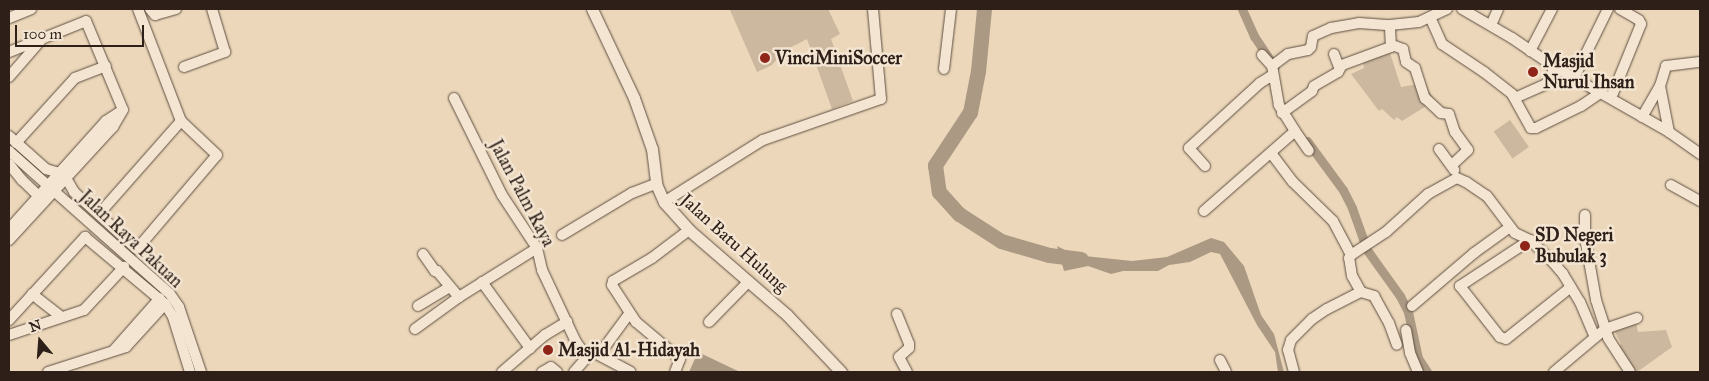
<!DOCTYPE html>
<style>
body{margin:0}
#map{position:relative;width:1709px;height:381px;overflow:hidden;background:#ecd7ba;font-family:"IM FELL Great Primer",serif}
div>[style]{position:absolute}
.green>*{inset:0;background:#ccb89e;transform-origin:0 0}
.water>*{inset:0;background:#ab9983}
.canal>*{height:9px;margin:-4.5px;padding:0 4.5px;transform-origin:4.5px;border-radius:4.5px;background:#ab9983}
.river>*{height:15px;margin:-7.5px;padding:0 7.5px;transform-origin:7.5px;border-radius:7.5px;background:#ab9983}
.roads{filter:drop-shadow(0 0 1px #5e4e40) drop-shadow(0 0 1px #5e4e40)}
.minor>*{height:10px;margin:-5px;padding:0 5px;transform-origin:5px;border-radius:5px;background:#f3e5d2}
.tertiary>*{height:11px;margin:-5.5px;padding:0 5.5px;transform-origin:5.5px;border-radius:5.5px;background:#f3e5d2}
.dots>*{width:14px;height:14px;translate:-50% -50%;box-sizing:border-box;border:2px solid #f3e5d2;border-radius:50%}
span{translate:-50% -50%;white-space:nowrap;text-align:center;line-height:1.15;-webkit-text-stroke:5px #f3e5d2;paint-order:stroke}
.poi-label{font-size:18px;color:#2e2018;font-weight:700}
.left{translate:0 -50%;text-align:left}
.street-label{font-size:18px;color:#2e2018}
.frame{position:absolute;inset:0;border:10px solid #2e2018;pointer-events:none}
.north{position:absolute;left:15px;top:316px;width:50px;height:50px;-webkit-text-stroke:4px #f3e5d2;paint-order:stroke;rotate:342deg;font-size:14px;font-weight:700;line-height:20px;text-align:center;color:#2e2018}
.north::after{content:'';display:block;margin:auto;width:18px;height:22px;background:#2e2018;clip-path:polygon(50% 0,100% 100%,50% 72%,0 100%)}
.scale{position:absolute;left:15px;top:25px;width:129px;height:22px;box-sizing:border-box;border:2px solid #2e2018;border-top:0;padding-left:6px;font-size:15px;line-height:18px;white-space:nowrap;color:#2e2018;-webkit-text-stroke:4px #f3e5d2;paint-order:stroke}
</style>
<div id="map">
<div class="green">
<div style="clip-path:polygon(733px 9px,828px 9px,840px 34px,831px 39px,853px 101px,832px 109px,807px 39px,784px 51px,772px 65px,757px 72px,730px 10px)"></div>
<div style="clip-path:polygon(1390px 53px,1401px 87px,1424px 83px,1441px 110px,1428px 105px,1402px 121px,1397px 117px,1394px 120px,1382px 109px,1379px 111px,1351px 74px,1364px 68px,1363px 62px)"></div>
<div style="left:1510px;top:120px;width:33px;height:20px;rotate:55deg"></div>
<div style="clip-path:polygon(1636px 322px,1638px 332px,1666px 330px,1672px 347px,1637px 372px,1634px 372px,1616px 349px,1621px 344px,1614px 330px)"></div>
</div>
<div class="water">
<div style="clip-path:polygon(1211px 238px,1224px 242px,1244px 266px,1261px 315px,1274px 334px,1284px 372px,1278px 372px,1275px 352px,1257px 325px,1220px 254px,1211px 252px,1190px 262px,1169px 265px,1158px 271px,1123px 271px,1111px 274px,1088px 266px,1064px 271px,1057px 246px,1075px 255px,1132px 261px,1167px 257px)"></div>
<div style="clip-path:polygon(698px 352px,740px 372px,689px 372px)"></div>
</div>
<div class="canal">
<div style="left:1242px;top:9px;width:30px;rotate:66deg"></div>
<div style="left:1254px;top:36px;width:37px;rotate:56deg"></div>
<div style="left:1307px;top:141px;width:61px;rotate:53.7deg"></div>
<div style="left:1343px;top:190px;width:20px;rotate:63deg"></div>
<div style="left:1352px;top:208px;width:45px;rotate:70.3deg"></div>
<div style="left:1367px;top:250px;width:57px;rotate:54.3deg"></div>
<div style="left:1400px;top:296px;width:18px;rotate:63deg"></div>
<div style="left:1408px;top:312px;width:47px;rotate:77.7deg"></div>
<div style="left:1418px;top:358px;width:17px;rotate:57deg"></div>
</div>
<div class="river">
<div style="left:984px;top:9px;width:62px;rotate:95.5deg"></div>
<div style="left:978px;top:71px;width:42px;rotate:101deg"></div>
<div style="left:970px;top:112px;width:64px;rotate:123.4deg"></div>
<div style="left:935px;top:165px;width:27px;rotate:82deg"></div>
<div style="left:939px;top:192px;width:30px;rotate:48deg"></div>
<div style="left:959px;top:214px;width:50px;rotate:32.7deg"></div>
<div style="left:1001px;top:241px;width:50px;rotate:16.3deg"></div>
<div style="left:1049px;top:255px;width:32px;rotate:7deg"></div>
</div>
<div class="roads">
<div class="minor">
<div style="left:150px;top:9px;width:8px;rotate:50deg"></div>
<div style="left:155px;top:15px;width:22px;rotate:-16deg"></div>
<div style="left:1462px;top:9px;width:58px;rotate:30.1deg"></div>
<div style="left:1512px;top:38px;width:50px;rotate:34.3deg"></div>
<div style="left:1553px;top:66px;width:133px;rotate:29.6deg"></div>
<div style="left:1669px;top:132px;width:38px;rotate:35deg"></div>
<div style="left:1430px;top:17px;width:30px;rotate:66deg"></div>
<div style="left:1442px;top:44px;width:50px;rotate:33.7deg"></div>
<div style="left:1484px;top:72px;width:36px;rotate:38deg"></div>
<div style="left:1512px;top:94px;width:39px;rotate:61deg"></div>
<div style="left:1531px;top:128px;width:5px"></div>
<div style="left:1536px;top:128px;width:50px;rotate:-26.1deg"></div>
<div style="left:1581px;top:106px;width:23px;rotate:-34deg"></div>
<div style="left:9px;top:18px;width:24px;rotate:-22deg"></div>
<div style="left:1491px;top:25px;width:17px;rotate:-66deg"></div>
<div style="left:1392px;top:45px;width:12px;rotate:20deg"></div>
<div style="left:1403px;top:49px;width:13px;rotate:77deg"></div>
<div style="left:1406px;top:62px;width:11px;rotate:34deg"></div>
<div style="left:1415px;top:68px;width:32px;rotate:72deg"></div>
<div style="left:1425px;top:98px;width:22px;rotate:43deg"></div>
<div style="left:1441px;top:113px;width:8px;rotate:7deg"></div>
<div style="left:1449px;top:114px;width:19px;rotate:72deg"></div>
<div style="left:1455px;top:132px;width:22px;rotate:54deg"></div>
<div style="left:1468px;top:150px;width:22px;rotate:137deg"></div>
<div style="left:1530px;top:51px;width:47px;rotate:-62.4deg"></div>
<div style="left:9px;top:52px;width:83px;rotate:-21.9deg"></div>
<div style="left:86px;top:21px;width:96px;rotate:67.4deg"></div>
<div style="left:1334px;top:54px;width:14px;rotate:69deg"></div>
<div style="left:1272px;top:66px;width:20px;rotate:-37deg"></div>
<div style="left:1288px;top:54px;width:20px;rotate:-11deg"></div>
<div style="left:1308px;top:50px;width:4px;rotate:-45deg"></div>
<div style="left:1311px;top:47px;width:11px;rotate:-80deg"></div>
<div style="left:1313px;top:36px;width:20px;rotate:-24deg"></div>
<div style="left:1331px;top:28px;width:28px;rotate:-10deg"></div>
<div style="left:1359px;top:23px;width:31px;rotate:4deg"></div>
<div style="left:1390px;top:25px;width:29px;rotate:-6deg"></div>
<div style="left:1419px;top:22px;width:31px;rotate:-25deg"></div>
<div style="left:184px;top:67px;width:44px;rotate:-20.1deg"></div>
<div style="left:225px;top:52px;width:45px;rotate:-106.8deg"></div>
<div style="left:944px;top:69px;width:60px;rotate:-83.3deg"></div>
<div style="left:9px;top:77px;width:49px;rotate:-49.1deg"></div>
<div style="left:1574px;top:78px;width:77px;rotate:-63.8deg"></div>
<div style="left:1660px;top:86px;width:47px;rotate:78.9deg"></div>
<div style="left:454px;top:98px;width:108px;rotate:63.7deg"></div>
<div style="left:502px;top:195px;width:64px;rotate:56.6deg"></div>
<div style="left:537px;top:248px;width:23px;rotate:77deg"></div>
<div style="left:542px;top:270px;width:80px;rotate:64.7deg"></div>
<div style="left:576px;top:342px;width:19px;rotate:54deg"></div>
<div style="left:1515px;top:98px;width:34px;rotate:-24deg"></div>
<div style="left:1546px;top:84px;width:11px;rotate:-52deg"></div>
<div style="left:1553px;top:75px;width:9px;rotate:-90deg"></div>
<div style="left:1611px;top:98px;width:80px;rotate:-67.9deg"></div>
<div style="left:1641px;top:24px;width:4px;rotate:-117deg"></div>
<div style="left:1639px;top:20px;width:22px;rotate:-150deg"></div>
<div style="left:1282px;top:113px;width:37px;rotate:-36deg"></div>
<div style="left:1312px;top:91px;width:5px;rotate:-68deg"></div>
<div style="left:1314px;top:86px;width:28px;rotate:-30deg"></div>
<div style="left:1338px;top:72px;width:8px;rotate:-60deg"></div>
<div style="left:1342px;top:65px;width:52px;rotate:-20.2deg"></div>
<div style="left:1391px;top:47px;width:22px;rotate:-93deg"></div>
<div style="left:1642px;top:117px;width:36px;rotate:-60deg"></div>
<div style="left:1660px;top:86px;width:21px;rotate:-73deg"></div>
<div style="left:1666px;top:66px;width:34px;rotate:-7deg"></div>
<div style="left:1295px;top:131px;width:24px;rotate:55deg"></div>
<div style="left:9px;top:136px;width:50px;rotate:41.7deg"></div>
<div style="left:46px;top:169px;width:14px;rotate:17deg"></div>
<div style="left:59px;top:173px;width:9px;rotate:36deg"></div>
<div style="left:66px;top:178px;width:16px;rotate:60deg"></div>
<div style="left:74px;top:192px;width:85px;rotate:42.1deg"></div>
<div style="left:137px;top:249px;width:123px;rotate:-49.6deg"></div>
<div style="left:217px;top:155px;width:50px;rotate:-136.6deg"></div>
<div style="left:181px;top:121px;width:120px;rotate:-111deg"></div>
<div style="left:16px;top:143px;width:88px;rotate:-47.8deg"></div>
<div style="left:75px;top:78px;width:33px;rotate:-21deg"></div>
<div style="left:1439px;top:149px;width:26px;rotate:54deg"></div>
<div style="left:9px;top:151px;width:215px;rotate:41.6deg"></div>
<div style="left:170px;top:294px;width:16px;rotate:55deg"></div>
<div style="left:179px;top:307px;width:69px;rotate:71.3deg"></div>
<div style="left:1271px;top:153px;width:36px;rotate:53deg"></div>
<div style="left:1293px;top:182px;width:56px;rotate:44.3deg"></div>
<div style="left:1333px;top:221px;width:38px;rotate:62deg"></div>
<div style="left:9px;top:164px;width:21px;rotate:51deg"></div>
<div style="left:22px;top:180px;width:28px;rotate:44deg"></div>
<div style="left:1205px;top:166px;width:24px;rotate:-132deg"></div>
<div style="left:1189px;top:148px;width:96px;rotate:-42.5deg"></div>
<div style="left:1260px;top:83px;width:15px;rotate:-32deg"></div>
<div style="left:1671px;top:185px;width:33px;rotate:29deg"></div>
<div style="left:664px;top:202px;width:117px;rotate:-32.1deg"></div>
<div style="left:763px;top:140px;width:125px;rotate:-19.2deg"></div>
<div style="left:881px;top:99px;width:90px;rotate:-95.1deg"></div>
<div style="left:1204px;top:211px;width:121px;rotate:-41.3deg"></div>
<div style="left:1295px;top:131px;width:31px;rotate:-122deg"></div>
<div style="left:1279px;top:105px;width:40px;rotate:-100deg"></div>
<div style="left:1272px;top:66px;width:15px;rotate:-132deg"></div>
<div style="left:99px;top:214px;width:124px;rotate:-48.6deg"></div>
<div style="left:1585px;top:215px;width:23px;rotate:90deg"></div>
<div style="left:1585px;top:238px;width:63px;rotate:79.9deg"></div>
<div style="left:1596px;top:300px;width:40px;rotate:72deg"></div>
<div style="left:1608px;top:338px;width:40px;rotate:57.1deg"></div>
<div style="left:9px;top:229px;width:145px;rotate:-48.1deg"></div>
<div style="left:106px;top:121px;width:17px;rotate:-33deg"></div>
<div style="left:562px;top:235px;width:82px;rotate:-31deg"></div>
<div style="left:632px;top:193px;width:26px;rotate:-21deg"></div>
<div style="left:9px;top:240px;width:154px;rotate:-47.4deg"></div>
<div style="left:113px;top:127px;width:20px;rotate:-60deg"></div>
<div style="left:1530px;top:240px;width:84px;rotate:146.7deg"></div>
<div style="left:1460px;top:286px;width:65px;rotate:51.9deg"></div>
<div style="left:1500px;top:337px;width:6px;rotate:18deg"></div>
<div style="left:1506px;top:339px;width:83px;rotate:-38.7deg"></div>
<div style="left:423px;top:254px;width:21px;rotate:55deg"></div>
<div style="left:435px;top:271px;width:2px"></div>
<div style="left:437px;top:271px;width:34px;rotate:50deg"></div>
<div style="left:482px;top:282px;width:82px;rotate:54deg"></div>
<div style="left:1361px;top:292px;width:18px;rotate:-119deg"></div>
<div style="left:1352px;top:276px;width:18px;rotate:-99deg"></div>
<div style="left:1349px;top:258px;width:4px;rotate:-56deg"></div>
<div style="left:1351px;top:255px;width:42px;rotate:-33.3deg"></div>
<div style="left:1386px;top:232px;width:57px;rotate:-42.1deg"></div>
<div style="left:1428px;top:194px;width:33px;rotate:-29deg"></div>
<div style="left:1457px;top:178px;width:10px;rotate:24deg"></div>
<div style="left:1466px;top:182px;width:25px;rotate:34deg"></div>
<div style="left:1487px;top:196px;width:46px;rotate:52.9deg"></div>
<div style="left:1515px;top:233px;width:17px;rotate:25deg"></div>
<div style="left:1530px;top:240px;width:28px;rotate:44deg"></div>
<div style="left:1550px;top:259px;width:20px;rotate:49deg"></div>
<div style="left:1563px;top:274px;width:33px;rotate:59deg"></div>
<div style="left:1580px;top:302px;width:38px;rotate:67deg"></div>
<div style="left:32px;top:294px;width:37px;rotate:38deg"></div>
<div style="left:418px;top:306px;width:37px;rotate:-31deg"></div>
<div style="left:1412px;top:306px;width:82px;rotate:-40.5deg"></div>
<div style="left:1474px;top:253px;width:44px;rotate:-35.8deg"></div>
<div style="left:897px;top:314px;width:32px;rotate:68deg"></div>
<div style="left:909px;top:344px;width:4px;rotate:90deg"></div>
<div style="left:909px;top:348px;width:13px;rotate:138deg"></div>
<div style="left:899px;top:357px;width:17px;rotate:62deg"></div>
<div style="left:9px;top:320px;width:113px;rotate:-47.5deg"></div>
<div style="left:85px;top:237px;width:104px;rotate:39.9deg"></div>
<div style="left:165px;top:304px;width:15px;rotate:58deg"></div>
<div style="left:173px;top:317px;width:58px;rotate:72.8deg"></div>
<div style="left:709px;top:322px;width:57px;rotate:-45.7deg"></div>
<div style="left:415px;top:329px;width:54px;rotate:-36deg"></div>
<div style="left:459px;top:297px;width:92px;rotate:-32.1deg"></div>
<div style="left:1406px;top:330px;width:23px;rotate:80deg"></div>
<div style="left:1410px;top:353px;width:21px;rotate:67deg"></div>
<div style="left:9px;top:335px;width:79px;rotate:-18.4deg"></div>
<div style="left:84px;top:310px;width:59px;rotate:-47.1deg"></div>
<div style="left:114px;top:350px;width:69px;rotate:-48.5deg"></div>
<div style="left:595px;top:353px;width:40px;rotate:28deg"></div>
<div style="left:1220px;top:360px;width:13px;rotate:63deg"></div>
<div style="left:48px;top:372px;width:82px;rotate:-17.8deg"></div>
<div style="left:126px;top:347px;width:58px;rotate:-47.8deg"></div>
<div style="left:502px;top:372px;width:57px;rotate:-40.7deg"></div>
<div style="left:545px;top:335px;width:26px;rotate:-31deg"></div>
<div style="left:542px;top:372px;width:10px;rotate:-29deg"></div>
<div style="left:551px;top:367px;width:8px;rotate:40deg"></div>
<div style="left:574px;top:372px;width:20px;rotate:-49deg"></div>
<div style="left:587px;top:357px;width:19px;rotate:-28deg"></div>
<div style="left:604px;top:348px;width:42px;rotate:-53.7deg"></div>
<div style="left:675px;top:372px;width:14px;rotate:-69deg"></div>
<div style="left:680px;top:359px;width:57px;rotate:-139.9deg"></div>
<div style="left:636px;top:322px;width:44px;rotate:-123deg"></div>
<div style="left:612px;top:285px;width:4px;rotate:-76deg"></div>
<div style="left:613px;top:281px;width:45px;rotate:-30.5deg"></div>
<div style="left:652px;top:258px;width:46px;rotate:-37.1deg"></div>
<div style="left:1294px;top:372px;width:23px;rotate:-105deg"></div>
<div style="left:1288px;top:350px;width:10px;rotate:-73deg"></div>
<div style="left:1291px;top:340px;width:30px;rotate:-45deg"></div>
<div style="left:1312px;top:319px;width:18px;rotate:-34deg"></div>
<div style="left:1327px;top:309px;width:38px;rotate:-27deg"></div>
<div style="left:1361px;top:292px;width:14px;rotate:17deg"></div>
<div style="left:1374px;top:296px;width:31px;rotate:61deg"></div>
<div style="left:1389px;top:323px;width:23px;rotate:70deg"></div>
<div style="left:1554px;top:372px;width:67px;rotate:-40.1deg"></div>
<div style="left:1605px;top:329px;width:34px;rotate:-19deg"></div>
</div>
<div class="tertiary">
<div style="left:592px;top:9px;width:98px;rotate:64.7deg"></div>
<div style="left:634px;top:98px;width:54px;rotate:70.6deg"></div>
<div style="left:652px;top:149px;width:35px;rotate:83deg"></div>
<div style="left:656px;top:184px;width:20px;rotate:66deg"></div>
<div style="left:664px;top:202px;width:38px;rotate:48deg"></div>
<div style="left:689px;top:230px;width:130px;rotate:40.9deg"></div>
<div style="left:787px;top:315px;width:79px;rotate:46.5deg"></div>
</div>
</div>
<div class="dots">
<div style="left:765px;top:58px;background:#8f2418"></div>
<div style="left:1533px;top:72px;background:#8f2418"></div>
<div style="left:1525px;top:246px;background:#8f2418"></div>
<div style="left:548px;top:350px;background:#8f2418"></div>
</div>
<div class="poi-label">
<span class="left" style="left:775px;top:58px">VinciMiniSoccer</span>
<span class="left" style="left:1543px;top:72px">Masjid<br>Nurul Ihsan</span>
<span class="left" style="left:1535px;top:246px">SD Negeri<br>Bubulak 3</span>
<span class="left" style="left:558px;top:350px">Masjid Al-Hidayah</span>
</div>
<div class="street-label">
<span style="left:522px;top:193px;rotate:62deg">Jalan Palm Raya</span>
<span style="left:131px;top:239px;rotate:43deg">Jalan Raya Pakuan</span>
<span style="left:734px;top:243px;rotate:42deg">Jalan Batu Hulung</span>
</div>
<div class="frame"></div>
<div class="north">N</div>
<div class="scale">100 m</div>
</div>
